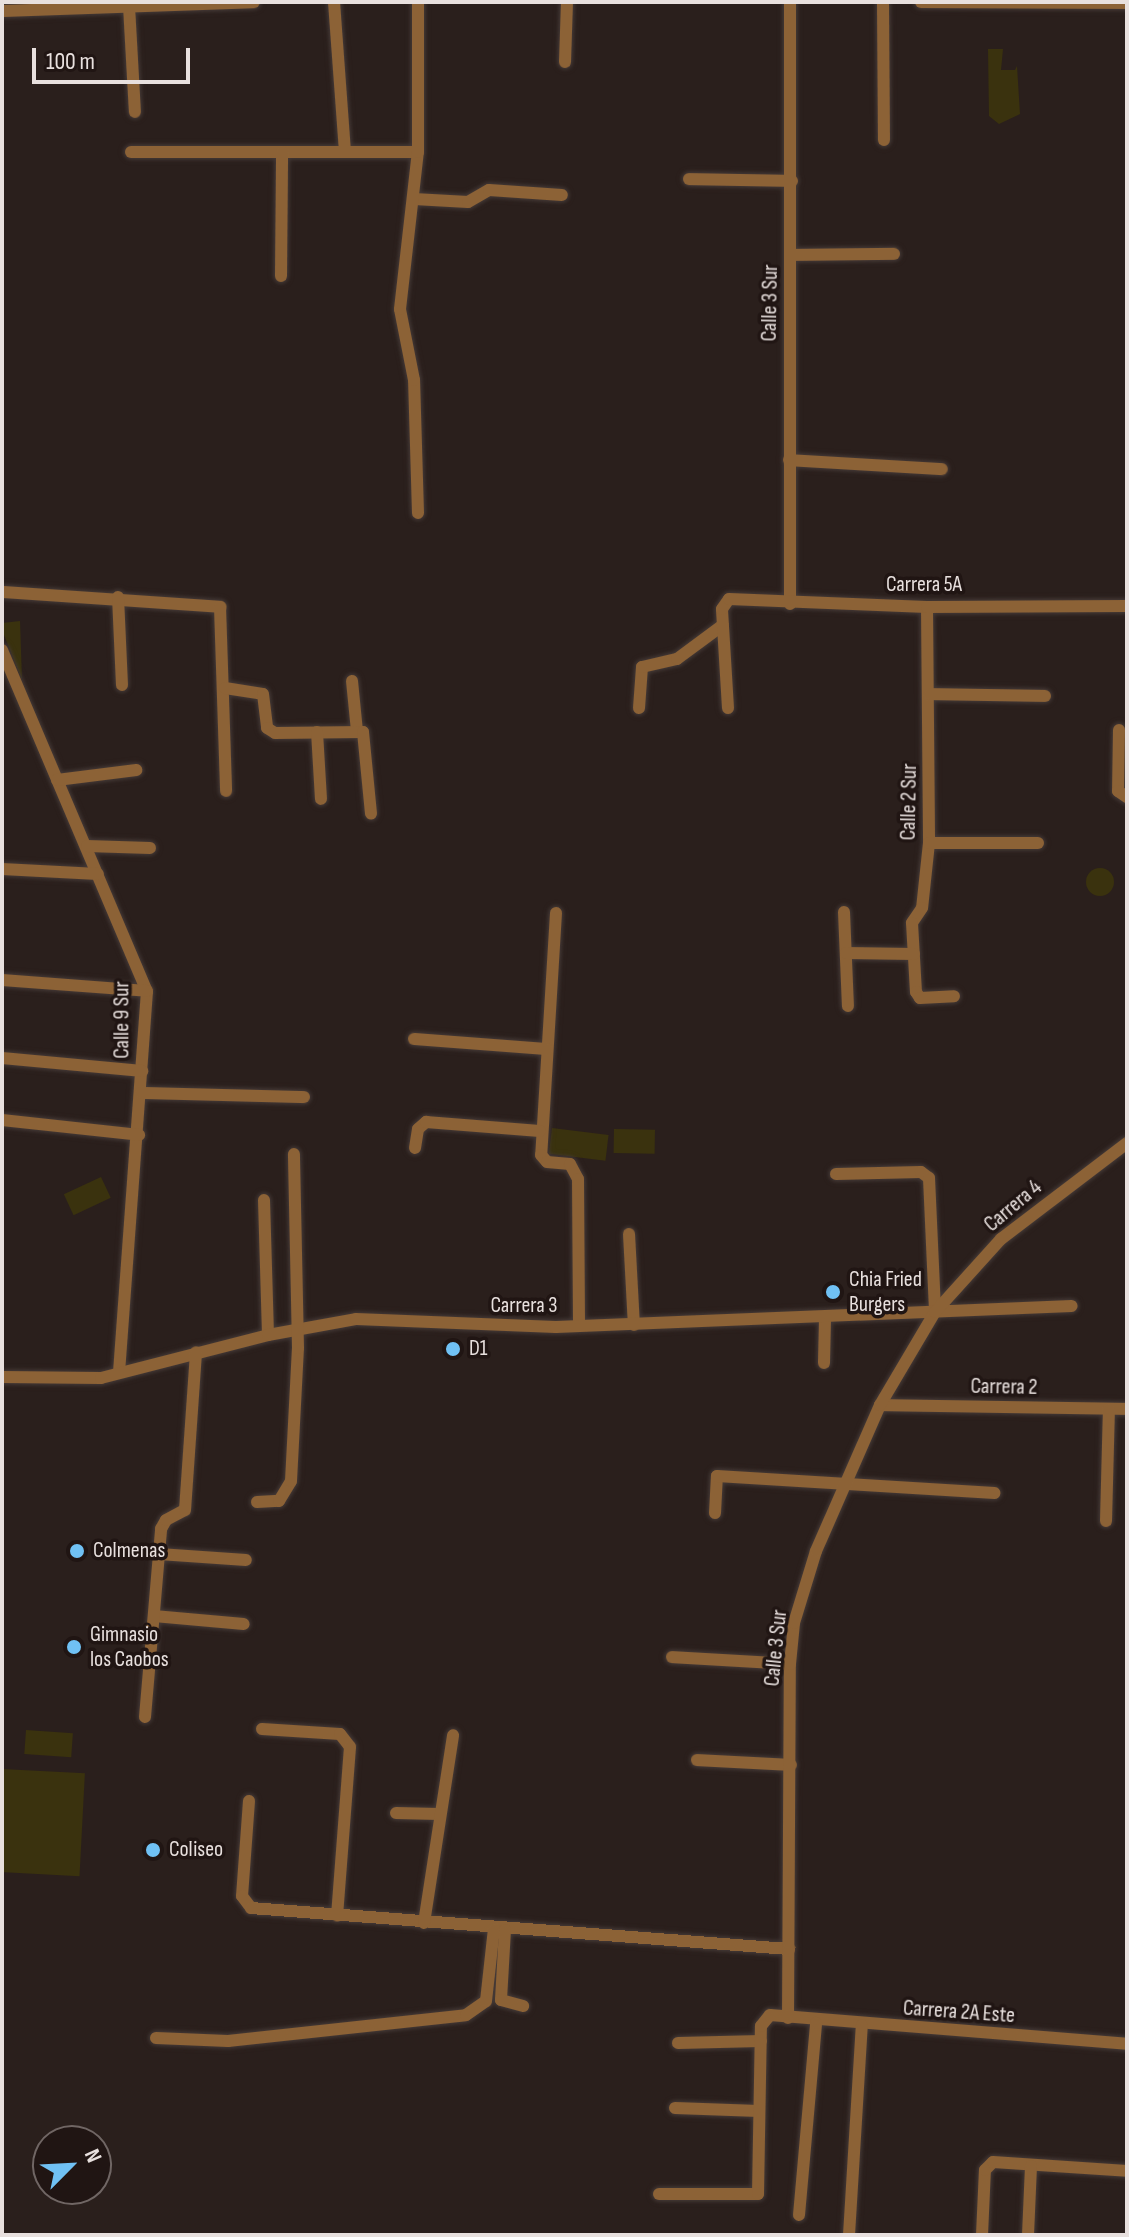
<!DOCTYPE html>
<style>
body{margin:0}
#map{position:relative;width:1129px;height:2237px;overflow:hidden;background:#2a1f1c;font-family:"Sofia Sans Condensed",sans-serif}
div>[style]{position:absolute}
.green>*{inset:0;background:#3a320e;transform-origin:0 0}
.round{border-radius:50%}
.roads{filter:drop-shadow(0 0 2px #453a37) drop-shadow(0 0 2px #453a37)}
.minor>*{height:12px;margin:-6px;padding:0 6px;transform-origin:6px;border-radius:6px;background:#8c6236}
.dots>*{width:22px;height:22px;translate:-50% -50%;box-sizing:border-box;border:4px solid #201513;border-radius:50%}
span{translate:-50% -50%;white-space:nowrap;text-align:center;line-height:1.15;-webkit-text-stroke:7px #201513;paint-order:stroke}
.street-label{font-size:22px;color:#e8e0de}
.poi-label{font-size:22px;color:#e8e0de}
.left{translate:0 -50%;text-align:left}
.frame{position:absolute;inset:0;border:4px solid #e8e0de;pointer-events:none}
.north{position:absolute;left:32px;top:2125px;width:80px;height:80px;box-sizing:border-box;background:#201513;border:2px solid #706664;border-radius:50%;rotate:66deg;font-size:22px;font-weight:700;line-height:32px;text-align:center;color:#e8e0de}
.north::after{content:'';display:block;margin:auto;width:28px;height:36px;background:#70c1f4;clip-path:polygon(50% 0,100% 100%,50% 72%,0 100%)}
.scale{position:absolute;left:32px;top:48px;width:158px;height:36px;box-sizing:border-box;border:4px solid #e8e0de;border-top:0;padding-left:10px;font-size:24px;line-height:28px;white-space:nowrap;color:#e8e0de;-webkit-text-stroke:6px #201513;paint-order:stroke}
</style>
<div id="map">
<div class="green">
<div style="clip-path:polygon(988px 49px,1003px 49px,1001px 70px,1015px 70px,1017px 66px,1020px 114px,999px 124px,989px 116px)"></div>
<div style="clip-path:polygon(20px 621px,22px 680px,2px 630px,2px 623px)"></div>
<div class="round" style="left:1086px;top:868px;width:28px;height:28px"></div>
<div style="left:552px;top:1128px;width:57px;height:26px;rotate:7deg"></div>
<div style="left:614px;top:1129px;width:41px;height:24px;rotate:1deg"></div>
<div style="left:101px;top:1177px;width:23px;height:41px;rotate:65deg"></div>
<div style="left:26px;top:1730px;width:47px;height:24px;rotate:4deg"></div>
<div style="left:2px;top:1769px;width:83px;height:103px;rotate:3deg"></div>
</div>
<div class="roads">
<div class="minor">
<div style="left:334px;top:2px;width:149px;rotate:85.8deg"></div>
<div style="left:883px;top:2px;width:138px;rotate:89.6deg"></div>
<div style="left:921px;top:2px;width:206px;rotate:0.3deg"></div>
<div style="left:129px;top:6px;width:106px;rotate:86.8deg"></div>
<div style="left:2px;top:11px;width:252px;rotate:-2deg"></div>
<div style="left:565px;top:62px;width:60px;rotate:-88.1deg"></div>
<div style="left:131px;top:152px;width:287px"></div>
<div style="left:689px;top:179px;width:103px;rotate:1.1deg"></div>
<div style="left:414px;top:199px;width:54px;rotate:3.2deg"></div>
<div style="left:468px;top:202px;width:24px;rotate:-30deg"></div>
<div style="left:489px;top:190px;width:73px;rotate:3.9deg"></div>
<div style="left:791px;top:255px;width:103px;rotate:-0.6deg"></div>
<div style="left:281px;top:276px;width:124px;rotate:-89.5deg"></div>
<div style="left:789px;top:460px;width:153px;rotate:3.4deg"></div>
<div style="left:418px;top:513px;width:133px;rotate:-91.7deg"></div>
<div style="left:414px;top:380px;width:72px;rotate:-101.2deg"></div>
<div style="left:400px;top:309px;width:158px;rotate:-83.5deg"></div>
<div style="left:418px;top:152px;width:150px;rotate:-90deg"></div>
<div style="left:2px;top:592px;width:219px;rotate:3.9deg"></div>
<div style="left:220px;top:607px;width:184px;rotate:88.1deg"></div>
<div style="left:118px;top:597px;width:88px;rotate:87.4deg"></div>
<div style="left:790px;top:604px;width:602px;rotate:-90deg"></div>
<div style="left:927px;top:607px;width:236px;rotate:89.5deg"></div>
<div style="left:929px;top:843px;width:65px;rotate:96.1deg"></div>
<div style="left:922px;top:908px;width:18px;rotate:124deg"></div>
<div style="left:912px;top:923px;width:69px;rotate:86.7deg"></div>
<div style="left:916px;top:992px;width:7px;rotate:56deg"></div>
<div style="left:920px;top:998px;width:34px;rotate:-3deg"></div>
<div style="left:2px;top:650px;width:371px;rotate:67deg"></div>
<div style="left:147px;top:991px;width:381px;rotate:94.2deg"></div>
<div style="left:352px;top:681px;width:50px;rotate:84.3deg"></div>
<div style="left:225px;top:688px;width:38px;rotate:9deg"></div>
<div style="left:263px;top:694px;width:34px;rotate:83deg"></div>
<div style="left:267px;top:728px;width:9px;rotate:32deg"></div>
<div style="left:275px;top:733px;width:88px;rotate:-0.7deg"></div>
<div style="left:363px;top:732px;width:82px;rotate:84.4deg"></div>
<div style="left:930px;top:694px;width:115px;rotate:1deg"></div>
<div style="left:639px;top:708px;width:41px;rotate:-85.8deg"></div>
<div style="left:642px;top:667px;width:36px;rotate:-13deg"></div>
<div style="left:677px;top:659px;width:57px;rotate:-36.5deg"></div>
<div style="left:728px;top:708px;width:99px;rotate:-93.5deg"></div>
<div style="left:722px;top:609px;width:12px;rotate:-55deg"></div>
<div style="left:729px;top:599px;width:198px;rotate:2.3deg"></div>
<div style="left:927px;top:607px;width:200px;rotate:-0.3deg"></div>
<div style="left:1119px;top:730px;width:61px;rotate:90.9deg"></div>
<div style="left:1118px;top:791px;width:11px;rotate:34deg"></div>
<div style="left:317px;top:732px;width:67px;rotate:86.6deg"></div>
<div style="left:57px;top:780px;width:80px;rotate:-7.2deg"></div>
<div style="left:929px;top:843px;width:109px"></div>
<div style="left:87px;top:846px;width:63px;rotate:1.8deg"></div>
<div style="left:2px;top:869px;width:96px;rotate:3deg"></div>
<div style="left:844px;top:912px;width:94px;rotate:87.6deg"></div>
<div style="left:556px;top:913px;width:242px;rotate:93.5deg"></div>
<div style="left:541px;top:1155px;width:9px;rotate:49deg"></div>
<div style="left:547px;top:1162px;width:23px;rotate:5deg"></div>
<div style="left:570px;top:1164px;width:17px;rotate:62deg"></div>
<div style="left:578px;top:1179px;width:146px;rotate:89.6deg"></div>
<div style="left:846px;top:953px;width:68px;rotate:0.8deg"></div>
<div style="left:2px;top:980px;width:145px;rotate:4.3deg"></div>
<div style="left:414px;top:1039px;width:133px;rotate:4.3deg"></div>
<div style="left:2px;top:1058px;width:141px;rotate:5.3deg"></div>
<div style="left:141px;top:1093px;width:163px;rotate:1.4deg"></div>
<div style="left:2px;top:1120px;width:138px;rotate:6.2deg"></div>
<div style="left:415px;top:1148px;width:19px;rotate:-81deg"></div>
<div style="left:418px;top:1129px;width:11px;rotate:-41deg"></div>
<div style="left:426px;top:1122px;width:114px;rotate:4.5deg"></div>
<div style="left:836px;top:1174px;width:85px;rotate:-1.3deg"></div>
<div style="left:921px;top:1172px;width:10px;rotate:37deg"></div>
<div style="left:929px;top:1178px;width:134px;rotate:87.4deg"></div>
<div style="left:264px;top:1200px;width:135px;rotate:88.3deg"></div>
<div style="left:629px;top:1234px;width:91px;rotate:86.9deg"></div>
<div style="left:824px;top:1363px;width:44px;rotate:-88.7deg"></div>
<div style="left:2px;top:1377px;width:99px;rotate:0.6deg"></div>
<div style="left:101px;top:1378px;width:172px;rotate:-14.4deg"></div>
<div style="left:268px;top:1335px;width:89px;rotate:-10.3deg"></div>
<div style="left:356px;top:1319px;width:200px;rotate:2.3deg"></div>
<div style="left:556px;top:1327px;width:516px;rotate:-2.33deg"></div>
<div style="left:880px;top:1405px;width:247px;rotate:0.9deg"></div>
<div style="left:257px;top:1502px;width:22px;rotate:-3deg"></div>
<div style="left:279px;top:1501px;width:23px;rotate:-59deg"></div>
<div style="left:291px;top:1481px;width:133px;rotate:-87deg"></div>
<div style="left:298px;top:1348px;width:194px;rotate:-91.2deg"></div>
<div style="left:715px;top:1513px;width:37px;rotate:-87deg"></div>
<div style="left:717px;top:1476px;width:278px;rotate:3.5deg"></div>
<div style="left:1106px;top:1521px;width:112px;rotate:-88.5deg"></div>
<div style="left:159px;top:1554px;width:87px;rotate:3.9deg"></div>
<div style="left:154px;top:1616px;width:90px;rotate:5.1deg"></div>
<div style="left:672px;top:1657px;width:118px;rotate:3.4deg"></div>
<div style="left:145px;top:1717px;width:189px;rotate:-85.1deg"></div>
<div style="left:161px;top:1529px;width:10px;rotate:-61deg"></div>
<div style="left:166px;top:1520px;width:21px;rotate:-28deg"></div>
<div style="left:185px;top:1510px;width:158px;rotate:-86deg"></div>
<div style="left:262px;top:1729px;width:78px;rotate:3.7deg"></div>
<div style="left:340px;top:1734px;width:16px;rotate:52deg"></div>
<div style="left:350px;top:1747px;width:169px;rotate:94.4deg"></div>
<div style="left:697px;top:1760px;width:94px;rotate:3deg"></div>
<div style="left:249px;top:1801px;width:95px;rotate:94.2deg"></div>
<div style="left:242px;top:1896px;width:15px;rotate:53deg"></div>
<div style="left:251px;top:1908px;width:540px;rotate:4.36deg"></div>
<div style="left:396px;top:1813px;width:43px;rotate:1.3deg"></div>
<div style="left:424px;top:1923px;width:190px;rotate:-81.2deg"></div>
<div style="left:505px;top:1930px;width:70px;rotate:93.3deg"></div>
<div style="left:501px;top:2000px;width:23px;rotate:15deg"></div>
<div style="left:788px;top:2018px;width:354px;rotate:-89.7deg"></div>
<div style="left:790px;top:1664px;width:41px;rotate:-84.4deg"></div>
<div style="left:794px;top:1623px;width:75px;rotate:-73deg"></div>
<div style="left:816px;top:1551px;width:159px;rotate:-66.3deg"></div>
<div style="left:880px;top:1405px;width:108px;rotate:-59.4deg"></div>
<div style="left:935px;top:1312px;width:98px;rotate:-47.9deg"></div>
<div style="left:1001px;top:1239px;width:158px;rotate:-37.3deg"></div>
<div style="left:156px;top:2038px;width:72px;rotate:2.4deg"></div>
<div style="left:228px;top:2041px;width:239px;rotate:-6.2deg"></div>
<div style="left:466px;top:2015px;width:24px;rotate:-35deg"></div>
<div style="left:486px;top:2001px;width:72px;rotate:-83.7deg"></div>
<div style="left:678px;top:2043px;width:83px;rotate:-1.4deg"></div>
<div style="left:675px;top:2108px;width:84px;rotate:2deg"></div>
<div style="left:659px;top:2194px;width:99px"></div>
<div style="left:758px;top:2194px;width:168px;rotate:-89deg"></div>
<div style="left:761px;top:2026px;width:14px;rotate:-51deg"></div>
<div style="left:770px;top:2015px;width:358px;rotate:4.6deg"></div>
<div style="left:799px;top:2215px;width:193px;rotate:-84.9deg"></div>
<div style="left:849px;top:2235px;width:210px;rotate:-86.5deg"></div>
<div style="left:982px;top:2235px;width:65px;rotate:-87.4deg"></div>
<div style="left:985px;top:2170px;width:11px;rotate:-45deg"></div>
<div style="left:993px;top:2162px;width:134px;rotate:3.8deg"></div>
<div style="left:1028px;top:2235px;width:69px;rotate:-87.5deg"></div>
</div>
</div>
<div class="dots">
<div style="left:833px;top:1292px;background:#70c1f4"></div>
<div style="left:453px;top:1349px;background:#70c1f4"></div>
<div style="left:77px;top:1551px;background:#70c1f4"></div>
<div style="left:74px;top:1647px;background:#70c1f4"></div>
<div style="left:153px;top:1850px;background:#70c1f4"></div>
</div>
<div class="street-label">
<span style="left:770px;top:303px;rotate:-89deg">Calle 3 Sur</span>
<span style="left:924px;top:585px">Carrera 5A</span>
<span style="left:909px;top:802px;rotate:-89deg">Calle 2 Sur</span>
<span style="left:122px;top:1020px;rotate:-90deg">Calle 9 Sur</span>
<span style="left:1013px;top:1206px;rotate:-40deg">Carrera 4</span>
<span style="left:524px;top:1306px">Carrera 3</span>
<span style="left:1004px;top:1387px;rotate:1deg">Carrera 2</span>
<span style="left:776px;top:1648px;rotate:-84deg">Calle 3 Sur</span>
<span style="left:959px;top:2012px;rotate:4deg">Carrera 2A Este</span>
</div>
<div class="poi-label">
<span class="left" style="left:849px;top:1292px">Chia Fried<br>Burgers</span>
<span class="left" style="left:469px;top:1349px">D1</span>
<span class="left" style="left:93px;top:1551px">Colmenas</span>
<span class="left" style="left:90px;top:1647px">Gimnasio<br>los Caobos</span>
<span class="left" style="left:169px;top:1850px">Coliseo</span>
</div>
<div class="frame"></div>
<div class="north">N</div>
<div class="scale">100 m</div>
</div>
